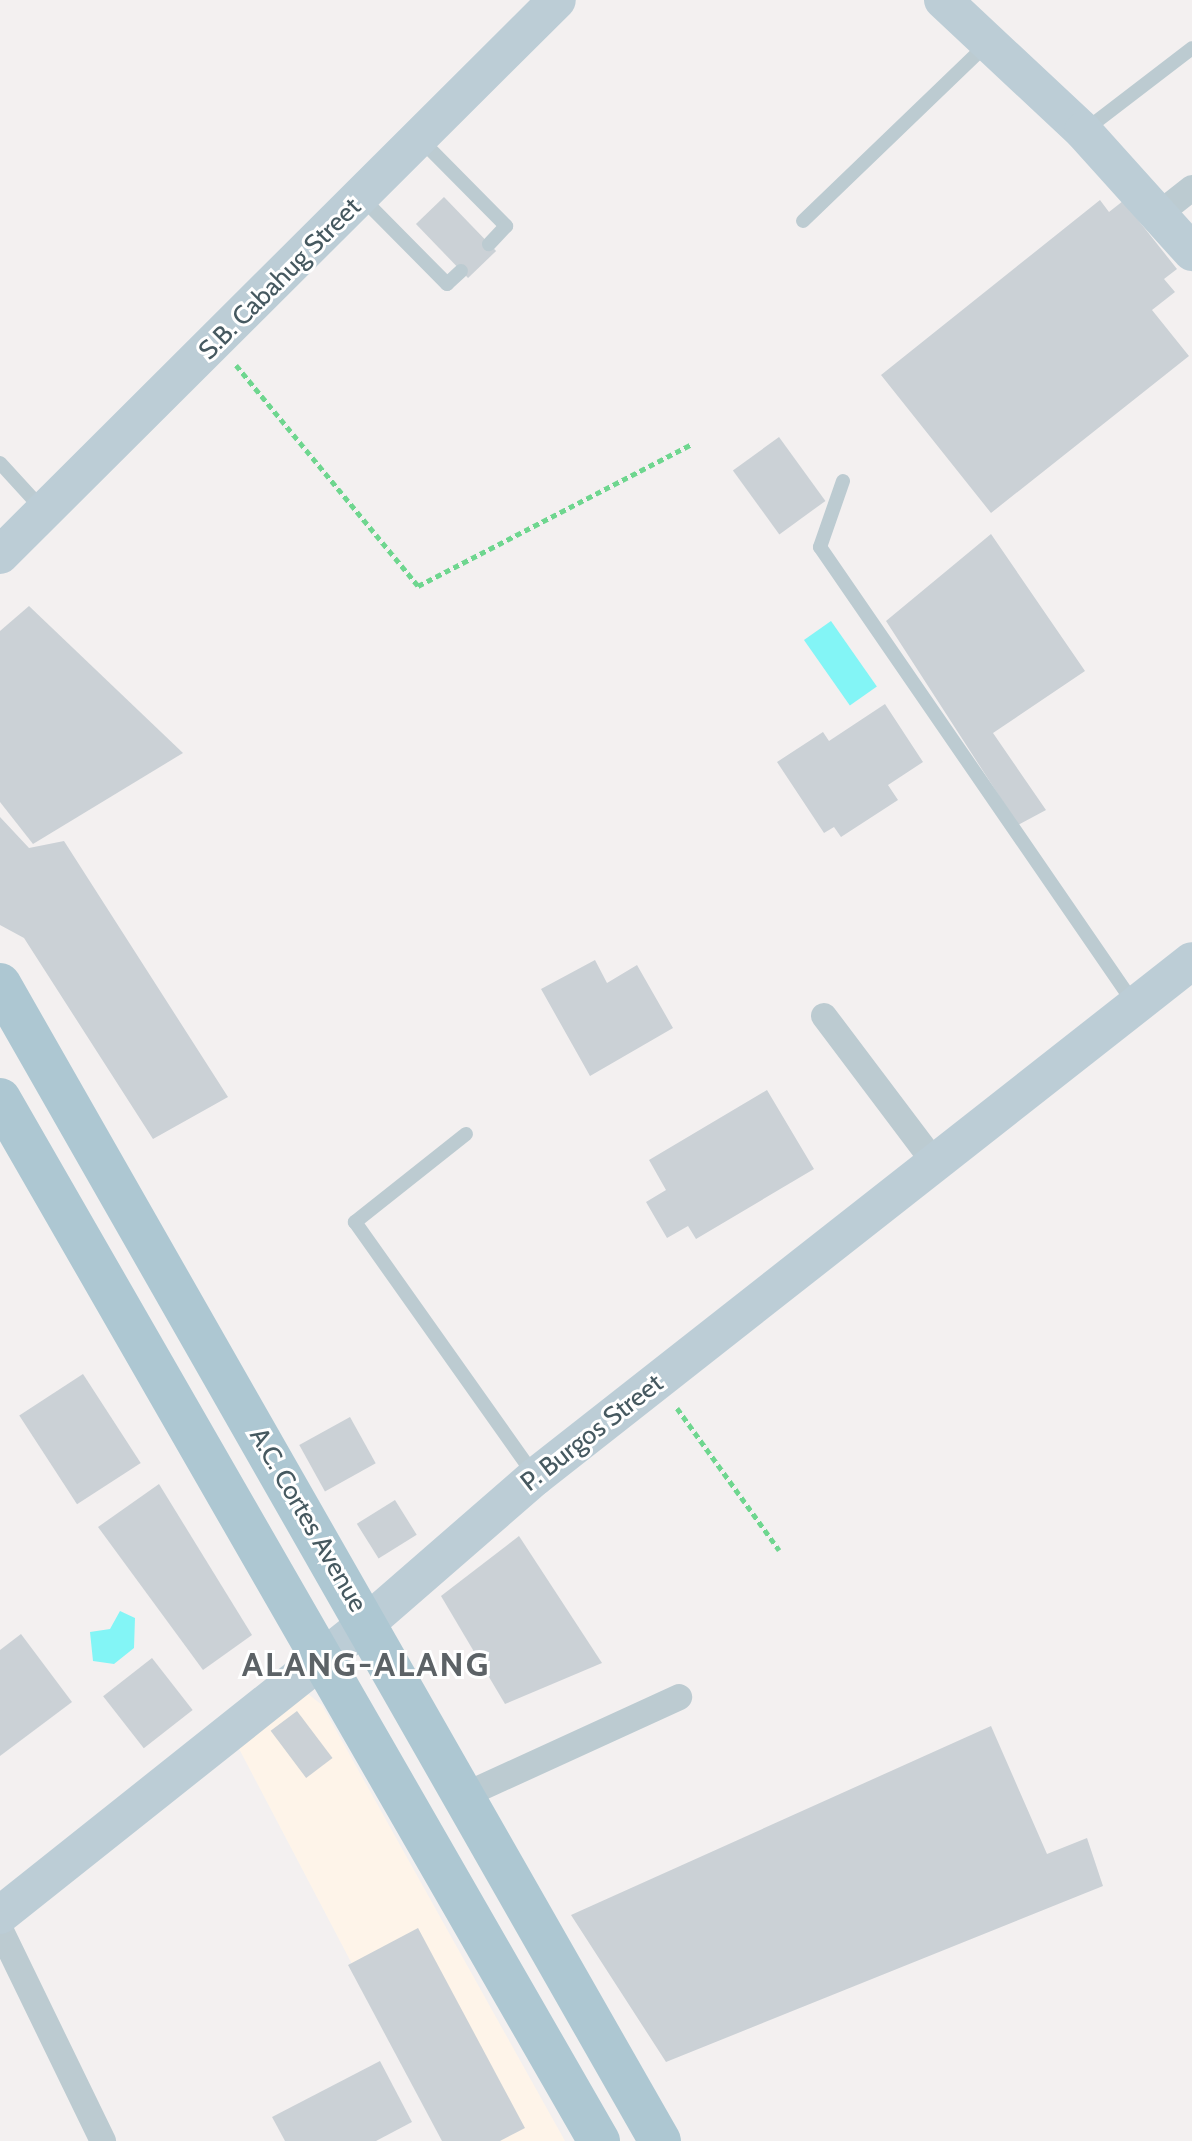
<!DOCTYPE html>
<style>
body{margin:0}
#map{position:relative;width:1192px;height:2141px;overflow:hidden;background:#f3f0f0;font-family:Cabin,sans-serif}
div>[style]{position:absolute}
.commercial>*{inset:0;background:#fef4e9}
.water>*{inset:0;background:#83f5f6;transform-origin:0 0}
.building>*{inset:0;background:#cbd1d6;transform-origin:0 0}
.path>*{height:5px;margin-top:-2.5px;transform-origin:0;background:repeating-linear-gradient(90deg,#6ed68f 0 6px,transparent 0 10px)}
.lane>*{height:14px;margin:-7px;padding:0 7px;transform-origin:7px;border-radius:7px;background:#bccbd1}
.street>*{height:26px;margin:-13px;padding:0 13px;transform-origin:13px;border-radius:13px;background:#bccbd1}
.secondary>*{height:38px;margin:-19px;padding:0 19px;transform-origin:19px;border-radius:19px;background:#bccdd6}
.primary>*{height:42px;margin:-21px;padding:0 21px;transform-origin:21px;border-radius:21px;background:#adc7d2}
span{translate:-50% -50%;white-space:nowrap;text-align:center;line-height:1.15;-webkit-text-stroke:6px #fff;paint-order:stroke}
.street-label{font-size:26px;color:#465960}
.district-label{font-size:34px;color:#5c6266;font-weight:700;letter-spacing:2px}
</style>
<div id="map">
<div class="commercial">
<div style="clip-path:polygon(303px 1690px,322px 1705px,565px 2141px,445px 2141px,236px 1743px)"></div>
</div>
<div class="water">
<div style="left:831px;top:621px;width:80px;height:33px;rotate:55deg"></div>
<div style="clip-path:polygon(120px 1611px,135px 1618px,134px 1648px,114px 1664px,93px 1661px,90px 1632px,110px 1629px)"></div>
</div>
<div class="building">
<div style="left:444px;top:197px;width:75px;height:39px;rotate:46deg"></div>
<div style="clip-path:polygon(1100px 200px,1109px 212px,1123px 201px,1177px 269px,1164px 279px,1175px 292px,1152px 310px,1189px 356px,991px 513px,881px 375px)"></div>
<div style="left:779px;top:437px;width:79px;height:57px;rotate:54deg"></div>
<div style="clip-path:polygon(991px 534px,1085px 671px,993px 733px,1046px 810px,1018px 825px,886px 621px)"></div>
<div style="clip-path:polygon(29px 606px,183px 753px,33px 844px,0 802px,0 631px)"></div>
<div style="clip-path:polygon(885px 704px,923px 762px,888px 785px,898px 800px,841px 837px,834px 827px,824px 833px,777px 762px,823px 732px,829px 741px)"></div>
<div style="clip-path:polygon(0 817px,29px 848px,64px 841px,228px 1097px,153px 1139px,24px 938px,0 925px)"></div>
<div style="clip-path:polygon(595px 960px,607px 983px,637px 965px,673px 1028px,590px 1076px,541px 989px)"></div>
<div style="clip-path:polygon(767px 1090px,814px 1169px,696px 1239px,688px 1226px,667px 1238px,646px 1202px,666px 1190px,649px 1160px)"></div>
<div style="left:83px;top:1374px;width:106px;height:76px;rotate:57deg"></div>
<div style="left:350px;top:1417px;width:53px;height:58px;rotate:61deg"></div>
<div style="clip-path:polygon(159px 1484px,252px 1635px,203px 1670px,98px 1527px)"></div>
<div style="left:395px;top:1500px;width:41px;height:45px;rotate:58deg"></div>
<div style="clip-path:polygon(519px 1536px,602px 1663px,505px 1704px,441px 1596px)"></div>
<div style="clip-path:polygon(21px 1634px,72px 1702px,0 1756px,0 1650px)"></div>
<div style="left:152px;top:1658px;width:66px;height:62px;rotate:52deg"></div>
<div style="left:297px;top:1711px;width:59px;height:33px;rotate:53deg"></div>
<div style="clip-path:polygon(991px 1726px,1047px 1854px,1087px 1838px,1103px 1886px,666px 2062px,571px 1915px)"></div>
<div style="clip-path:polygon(418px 1928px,525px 2128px,500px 2141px,442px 2141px,348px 1965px)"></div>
<div style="clip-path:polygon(380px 2061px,412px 2122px,376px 2141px,285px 2141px,272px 2117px)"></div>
</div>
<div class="path">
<div style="left:236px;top:365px;width:286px;rotate:50.5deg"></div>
<div style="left:418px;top:586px;width:309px;rotate:-27.4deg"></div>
<div style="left:677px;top:1408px;width:175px;rotate:54.3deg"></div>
</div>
<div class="lane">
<div style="left:1084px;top:131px;width:136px;rotate:-37.5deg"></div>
<div style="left:419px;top:138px;width:124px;rotate:45.3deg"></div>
<div style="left:506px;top:226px;width:25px;rotate:133deg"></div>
<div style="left:362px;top:198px;width:121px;rotate:45.3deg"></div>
<div style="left:447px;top:284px;width:19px;rotate:-43deg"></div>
<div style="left:803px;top:221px;width:255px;rotate:-43.9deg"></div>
<div style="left:0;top:463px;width:64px;rotate:47.5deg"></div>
<div style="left:843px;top:481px;width:70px;rotate:109.2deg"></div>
<div style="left:820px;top:547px;width:556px;rotate:55.48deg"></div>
<div style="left:466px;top:1134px;width:142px;rotate:141.6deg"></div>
<div style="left:355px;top:1222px;width:310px;rotate:54.7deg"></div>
</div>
<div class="street">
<div style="left:1159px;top:214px;width:42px;rotate:-38.2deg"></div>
<div style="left:824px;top:1016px;width:183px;rotate:53deg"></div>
<div style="left:461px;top:1797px;width:240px;rotate:-24.6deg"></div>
<div style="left:0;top:1929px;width:236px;rotate:64.1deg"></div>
</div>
<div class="secondary">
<div style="left:943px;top:0;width:192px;rotate:43.1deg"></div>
<div style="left:1083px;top:131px;width:163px;rotate:48deg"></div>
<div style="left:0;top:555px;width:786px;rotate:-44.9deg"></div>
<div style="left:0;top:1915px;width:469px;rotate:-38.5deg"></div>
<div style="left:367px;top:1623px;width:223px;rotate:-41deg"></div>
<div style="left:535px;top:1477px;width:835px;rotate:-38.15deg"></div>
</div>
<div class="primary">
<div style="left:0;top:984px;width:1332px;rotate:60.3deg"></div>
<div style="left:0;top:1099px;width:1202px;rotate:60.11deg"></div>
</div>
<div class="street-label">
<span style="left:280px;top:279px;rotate:-45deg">S.B. Cabahug Street</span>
<span style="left:592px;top:1433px;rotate:-38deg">P. Burgos Street</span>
<span style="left:308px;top:1520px;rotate:60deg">A.C. Cortes Avenue</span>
</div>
<div class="district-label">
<span style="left:366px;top:1665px">ALANG-ALANG</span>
</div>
</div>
